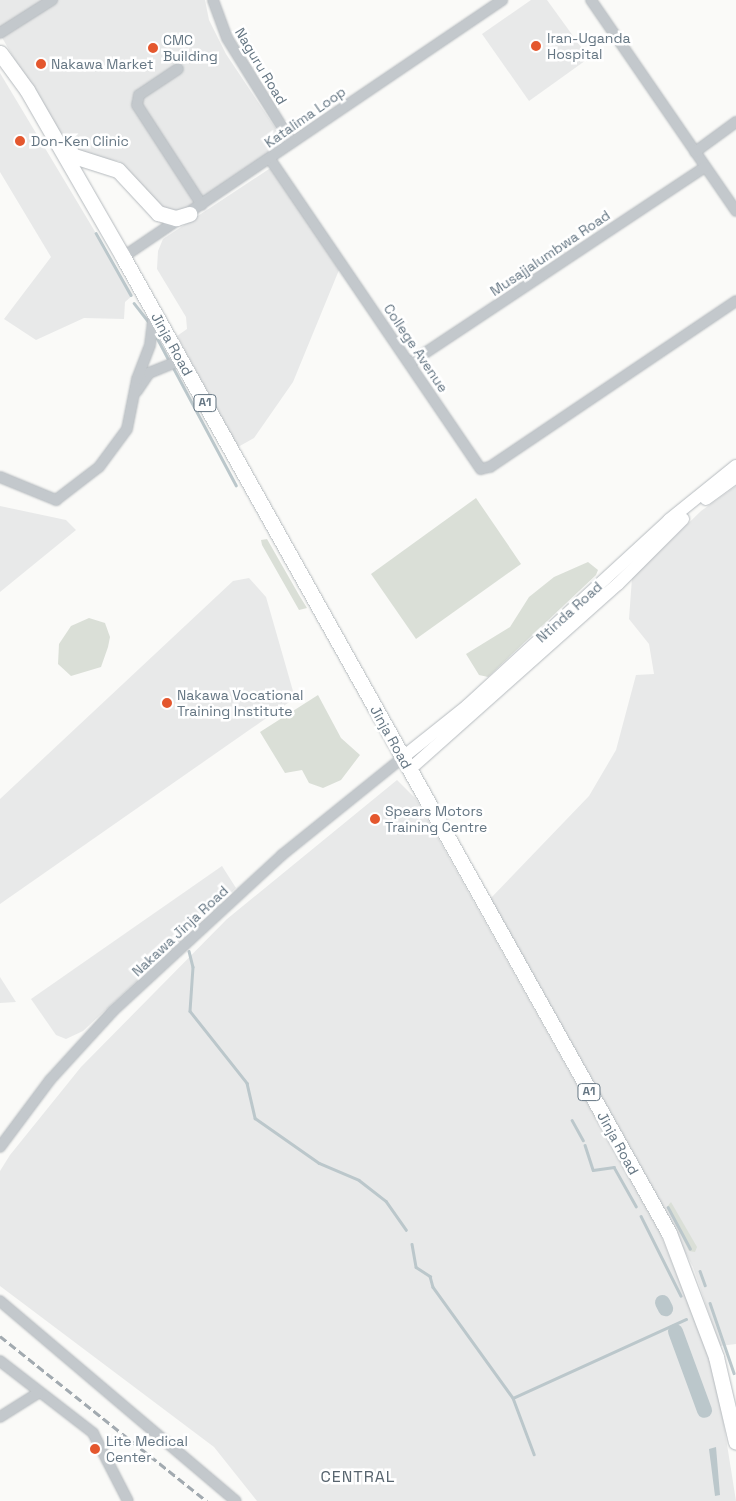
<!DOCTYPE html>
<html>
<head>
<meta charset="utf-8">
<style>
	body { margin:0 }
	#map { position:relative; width:736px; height:1501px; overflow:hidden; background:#fafaf8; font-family:"Space Grotesk",sans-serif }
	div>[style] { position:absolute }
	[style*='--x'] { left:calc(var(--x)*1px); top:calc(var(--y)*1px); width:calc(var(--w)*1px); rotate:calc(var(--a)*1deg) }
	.built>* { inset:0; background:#e8e9e9 }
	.green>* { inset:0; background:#dadfd7 }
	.water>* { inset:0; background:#bbc7cb }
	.stream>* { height:2.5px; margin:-1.25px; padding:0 1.25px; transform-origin:1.25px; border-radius:1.25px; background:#bbc7cb }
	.river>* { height:15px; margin:-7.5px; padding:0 7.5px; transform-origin:7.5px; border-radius:7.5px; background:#bbc7cb }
	.roads { filter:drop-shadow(0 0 1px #b5babe) drop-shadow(0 0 1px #b5babe) }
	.minor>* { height:10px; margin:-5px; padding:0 5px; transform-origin:5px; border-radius:5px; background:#c3c8cc }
	.major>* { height:12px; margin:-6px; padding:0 6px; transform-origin:6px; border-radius:6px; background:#fff }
	.highway>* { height:15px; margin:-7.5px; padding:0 7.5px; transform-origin:7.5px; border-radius:7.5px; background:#fff }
	.rail>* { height:2.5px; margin-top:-1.25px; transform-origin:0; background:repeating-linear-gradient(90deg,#a2aab0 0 8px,transparent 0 12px) }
	.dots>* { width:14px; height:14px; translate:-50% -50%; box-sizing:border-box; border:2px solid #fff; border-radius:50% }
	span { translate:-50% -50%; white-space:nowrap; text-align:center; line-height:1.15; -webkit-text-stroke:5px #fff; paint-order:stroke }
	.shield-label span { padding:1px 4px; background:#fff; border:1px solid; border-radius:4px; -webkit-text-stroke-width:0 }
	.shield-label { font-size:12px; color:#657683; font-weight:700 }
	.poi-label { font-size:14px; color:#657683 }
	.left { translate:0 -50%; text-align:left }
	.street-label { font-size:14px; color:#657683 }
	.quarter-label { font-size:16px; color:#57646e; letter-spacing:1px }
</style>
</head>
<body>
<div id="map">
	<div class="built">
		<div style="clip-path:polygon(0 0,205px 0,209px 20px,226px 54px,282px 138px,280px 145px,184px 213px,167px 214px,119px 161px,87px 159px,63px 144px,0 34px)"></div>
		<div style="clip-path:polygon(531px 0,547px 0,589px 58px,529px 101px,482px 34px)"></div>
		<div style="clip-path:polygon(0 73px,133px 295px,125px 302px,124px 319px,84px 318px,36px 340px,4px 319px,51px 257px,0 172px)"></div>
		<div style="clip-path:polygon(272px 167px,339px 270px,293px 382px,254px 438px,238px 447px,177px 336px,187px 329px,186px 317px,157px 269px,158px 251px,163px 239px)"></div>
		<div style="clip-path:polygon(736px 486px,736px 1344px,720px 1346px,693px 1267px,672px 1227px,488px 901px,589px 796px,616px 750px,636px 675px,654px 674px,649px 644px,629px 619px,632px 578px,701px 511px)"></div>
		<div style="clip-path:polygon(0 506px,66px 520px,76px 530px,0 592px)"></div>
		<div style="clip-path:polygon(249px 578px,266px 597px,295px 698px,0 904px,0 799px,233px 581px)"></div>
		<div style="clip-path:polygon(397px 780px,416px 799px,660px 1233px,704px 1343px,719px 1394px,736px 1501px,257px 1501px,214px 1447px,0 1286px,0 1171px,10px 1155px,81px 1067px,227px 919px)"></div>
		<div style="clip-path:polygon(222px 866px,236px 888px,83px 1031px,66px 1039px,56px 1035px,31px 999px)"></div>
		<div style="clip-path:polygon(0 977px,16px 1002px,0 1003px)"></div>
	</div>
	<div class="green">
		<div style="clip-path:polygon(476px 498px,521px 564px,416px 639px,371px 574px)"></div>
		<div style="clip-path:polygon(267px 539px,299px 595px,307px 608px,299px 610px,262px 545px,261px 540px)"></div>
		<div style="clip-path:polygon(588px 562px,598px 570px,596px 575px,488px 677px,479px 675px,466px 654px,510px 627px,529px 597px,554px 577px)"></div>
		<div style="clip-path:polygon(89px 618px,105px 623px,110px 637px,108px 647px,101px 667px,71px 676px,58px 664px,59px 644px,71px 626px)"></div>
		<div style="clip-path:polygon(318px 695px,341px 738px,360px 755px,341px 780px,323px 788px,309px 783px,302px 770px,285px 773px,260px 732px)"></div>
		<div style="clip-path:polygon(671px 1202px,697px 1247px,695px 1252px,689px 1251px,667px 1207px)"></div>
	</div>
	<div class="water">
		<div style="clip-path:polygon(693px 1370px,706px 1409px,704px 1410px,687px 1372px)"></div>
		<div style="clip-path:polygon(716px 1447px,720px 1495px,715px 1496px,709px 1449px)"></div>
	</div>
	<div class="stream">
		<div style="--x:96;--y:233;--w:71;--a:60.6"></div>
		<div style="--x:134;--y:303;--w:24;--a:52"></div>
		<div style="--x:155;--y:334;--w:32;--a:62"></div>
		<div style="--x:173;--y:367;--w:134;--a:61.9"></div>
		<div style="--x:189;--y:951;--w:16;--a:76"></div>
		<div style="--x:193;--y:967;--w:44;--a:93.9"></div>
		<div style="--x:190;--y:1011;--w:92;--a:51.6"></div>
		<div style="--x:247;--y:1083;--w:36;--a:77"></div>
		<div style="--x:255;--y:1118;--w:78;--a:35.1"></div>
		<div style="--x:319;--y:1163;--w:43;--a:23"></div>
		<div style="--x:359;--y:1180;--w:34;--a:38"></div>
		<div style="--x:386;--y:1201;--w:35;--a:55"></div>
		<div style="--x:572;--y:1120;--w:23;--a:61"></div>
		<div style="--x:585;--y:1145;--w:26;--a:72"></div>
		<div style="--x:593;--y:1170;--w:21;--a:-8"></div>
		<div style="--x:614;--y:1167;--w:45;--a:60.6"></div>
		<div style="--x:668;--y:1207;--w:47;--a:61.8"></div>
		<div style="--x:641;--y:1216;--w:89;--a:63.4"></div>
		<div style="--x:412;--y:1244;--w:23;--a:80"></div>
		<div style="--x:416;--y:1267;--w:17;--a:33"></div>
		<div style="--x:430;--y:1276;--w:11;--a:75"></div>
		<div style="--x:433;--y:1287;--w:137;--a:54.2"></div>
		<div style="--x:513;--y:1398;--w:60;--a:69.4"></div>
		<div style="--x:700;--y:1271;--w:15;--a:70"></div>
		<div style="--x:710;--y:1303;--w:74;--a:71.1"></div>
		<div style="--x:513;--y:1398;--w:190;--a:-24.5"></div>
	</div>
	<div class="river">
		<div style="--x:662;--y:1302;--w:7;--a:63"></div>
		<div style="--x:675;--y:1331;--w:84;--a:69.8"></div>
	</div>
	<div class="roads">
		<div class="minor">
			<div style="--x:213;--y:0;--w:40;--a:69.8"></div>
			<div style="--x:227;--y:38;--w:123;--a:58.2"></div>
			<div style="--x:591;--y:0;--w:256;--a:55.5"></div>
			<div style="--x:0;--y:33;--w:62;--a:-32.4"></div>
			<div style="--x:178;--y:69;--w:47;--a:146.3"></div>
			<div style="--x:139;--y:95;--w:10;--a:101"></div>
			<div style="--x:137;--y:105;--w:119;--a:57"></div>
			<div style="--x:695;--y:152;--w:51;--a:-36.2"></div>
			<div style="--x:270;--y:159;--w:375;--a:55.8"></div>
			<div style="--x:481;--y:469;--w:9;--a:-13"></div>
			<div style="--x:490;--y:467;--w:297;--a:-34"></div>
			<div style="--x:123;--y:257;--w:458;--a:-34.1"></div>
			<div style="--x:410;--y:363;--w:354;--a:-33.6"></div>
			<div style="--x:137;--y:391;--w:22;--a:-56"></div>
			<div style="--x:149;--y:373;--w:35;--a:-22"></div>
			<div style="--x:0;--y:477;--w:61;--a:22.3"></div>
			<div style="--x:56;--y:500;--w:54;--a:-37.5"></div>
			<div style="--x:99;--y:467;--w:47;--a:-53.6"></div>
			<div style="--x:127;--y:429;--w:51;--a:-78.7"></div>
			<div style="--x:137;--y:379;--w:36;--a:-69"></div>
			<div style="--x:150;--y:345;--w:33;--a:-83"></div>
			<div style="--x:0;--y:1147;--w:84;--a:-53.3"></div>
			<div style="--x:50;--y:1080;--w:93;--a:-47.6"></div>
			<div style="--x:113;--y:1011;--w:230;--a:-42.7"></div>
			<div style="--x:282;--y:855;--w:154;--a:-38.9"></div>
			<div style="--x:0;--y:1301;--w:309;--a:40.3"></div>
			<div style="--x:0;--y:1361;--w:118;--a:37.7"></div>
			<div style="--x:93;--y:1433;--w:76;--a:62.8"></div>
			<div style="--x:0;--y:1417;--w:45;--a:-32.3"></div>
		</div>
		<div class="major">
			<div style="--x:706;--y:499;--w:37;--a:-36"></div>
			<div style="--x:402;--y:758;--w:83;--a:-38.7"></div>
			<div style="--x:467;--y:706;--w:275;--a:-42.6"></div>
			<div style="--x:669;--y:520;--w:86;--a:-38.9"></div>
			<div style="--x:409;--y:770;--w:280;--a:-41.7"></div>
			<div style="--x:618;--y:584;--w:92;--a:-45"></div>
		</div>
		<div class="highway">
			<div style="--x:0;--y:53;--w:46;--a:53.9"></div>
			<div style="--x:27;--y:90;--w:193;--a:60.1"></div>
			<div style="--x:123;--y:257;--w:1118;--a:60.78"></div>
			<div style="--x:669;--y:1233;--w:133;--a:69.2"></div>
			<div style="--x:716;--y:1357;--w:87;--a:76.8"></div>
			<div style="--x:62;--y:146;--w:16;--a:40"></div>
			<div style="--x:74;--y:156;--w:46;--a:17.7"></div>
			<div style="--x:118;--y:170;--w:59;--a:47.1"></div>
			<div style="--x:158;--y:213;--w:19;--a:16"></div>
			<div style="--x:176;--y:218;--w:14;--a:-17"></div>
		</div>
	</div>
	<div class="rail">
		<div style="--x:0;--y:1336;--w:265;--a:38.6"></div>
	</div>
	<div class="dots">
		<div style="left:536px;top:46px;background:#e4572e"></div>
		<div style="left:153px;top:48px;background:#e4572e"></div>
		<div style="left:41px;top:64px;background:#e4572e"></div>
		<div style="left:20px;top:141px;background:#e4572e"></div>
		<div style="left:167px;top:703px;background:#e4572e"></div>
		<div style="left:375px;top:819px;background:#e4572e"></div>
		<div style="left:95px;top:1449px;background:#e4572e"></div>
	</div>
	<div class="shield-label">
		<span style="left:205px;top:403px">A1</span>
		<span style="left:589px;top:1092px">A1</span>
	</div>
	<div class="poi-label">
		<span class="left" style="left:547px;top:46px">Iran-Uganda<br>Hospital</span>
		<span class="left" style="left:163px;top:48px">CMC<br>Building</span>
		<span class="left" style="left:51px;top:64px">Nakawa Market</span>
		<span class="left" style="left:31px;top:141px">Don-Ken Clinic</span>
		<span class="left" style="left:177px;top:703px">Nakawa Vocational<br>Training Institute</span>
		<span class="left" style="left:385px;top:819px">Spears Motors<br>Training Centre</span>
		<span class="left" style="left:106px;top:1449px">Lite Medical<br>Center</span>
	</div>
	<div class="street-label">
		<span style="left:261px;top:66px;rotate:59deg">Naguru Road</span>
		<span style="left:305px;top:117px;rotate:-35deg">Katalima Loop</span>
		<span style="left:550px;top:253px;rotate:-34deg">Musajjalumbwa Road</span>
		<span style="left:172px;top:344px;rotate:61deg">Jinja Road</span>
		<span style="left:416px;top:348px;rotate:56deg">College Avenue</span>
		<span style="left:569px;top:612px;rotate:-42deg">Ntinda Road</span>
		<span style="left:391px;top:737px;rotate:61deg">Jinja Road</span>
		<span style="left:180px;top:931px;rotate:-43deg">Nakawa Jinja Road</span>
		<span style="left:618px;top:1143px;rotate:61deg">Jinja Road</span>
	</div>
	<div class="quarter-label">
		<span style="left:358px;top:1477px">CENTRAL</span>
	</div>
</div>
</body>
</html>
